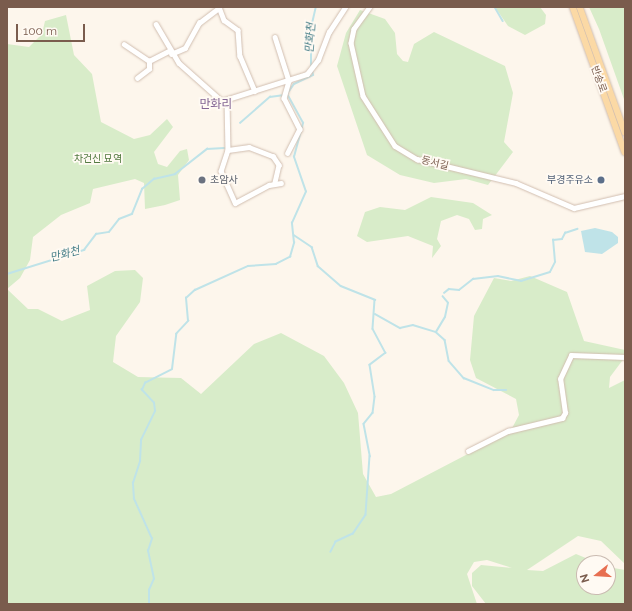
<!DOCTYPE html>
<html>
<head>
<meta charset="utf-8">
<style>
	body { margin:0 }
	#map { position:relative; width:632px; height:611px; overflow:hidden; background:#fdf6ec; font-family:Raleway,"Noto Sans KR",sans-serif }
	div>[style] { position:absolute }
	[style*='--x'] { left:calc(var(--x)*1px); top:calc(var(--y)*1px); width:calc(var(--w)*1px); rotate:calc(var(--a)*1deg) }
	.green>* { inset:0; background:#d8ecc9 }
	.water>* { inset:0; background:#bfe3e8 }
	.stream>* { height:1.5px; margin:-0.75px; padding:0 0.75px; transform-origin:0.75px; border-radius:0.75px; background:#bfe3e8 }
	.roads { filter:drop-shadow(0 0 1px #d1beb0) drop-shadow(0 0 1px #d1beb0) }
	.minor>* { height:4.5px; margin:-2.25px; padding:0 2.25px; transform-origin:2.25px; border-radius:2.25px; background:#fff }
	.major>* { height:5.5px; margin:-2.75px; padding:0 2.75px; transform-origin:2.75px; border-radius:2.75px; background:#fbd9a5 }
	.dots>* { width:11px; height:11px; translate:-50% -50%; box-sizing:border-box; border:2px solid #fffaf3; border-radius:50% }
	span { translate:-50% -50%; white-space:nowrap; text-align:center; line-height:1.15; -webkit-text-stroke:3.5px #fffaf3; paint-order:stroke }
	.street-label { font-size:10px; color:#7a5c4d }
	.park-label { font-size:10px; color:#537a41 }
	.worship-label { font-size:10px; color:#5b616d }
	.left { translate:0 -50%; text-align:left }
	.service-label { font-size:10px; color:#4e5e75 }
	.right { translate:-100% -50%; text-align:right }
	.water-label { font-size:11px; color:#437c86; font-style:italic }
	.quarter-label { font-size:12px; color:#846695 }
	.frame { position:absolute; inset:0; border:8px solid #7a5c4d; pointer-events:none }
	.north { position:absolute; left:576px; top:555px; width:40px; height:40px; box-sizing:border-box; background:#fffaf3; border:1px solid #cabbb1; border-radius:50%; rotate:253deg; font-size:11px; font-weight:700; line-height:16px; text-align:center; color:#7a5c4d }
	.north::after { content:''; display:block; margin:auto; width:14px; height:18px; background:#e76f51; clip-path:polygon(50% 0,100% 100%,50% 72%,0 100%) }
	.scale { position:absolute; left:16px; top:24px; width:69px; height:18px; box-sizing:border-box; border:2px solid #7a5c4d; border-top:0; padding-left:5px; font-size:12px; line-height:14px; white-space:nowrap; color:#7a5c4d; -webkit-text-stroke:3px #fffaf3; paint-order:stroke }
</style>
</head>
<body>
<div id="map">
	<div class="green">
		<div style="clip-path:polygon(495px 7px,540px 7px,546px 15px,545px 24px,525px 35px,508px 26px)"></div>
		<div style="clip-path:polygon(589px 7px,625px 7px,625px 102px,599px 29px)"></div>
		<div style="clip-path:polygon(360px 10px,385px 19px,395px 33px,397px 54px,403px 61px,408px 62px,414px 44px,434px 32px,505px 66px,513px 93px,504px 142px,513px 152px,488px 185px,466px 179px,434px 183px,400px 175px,367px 155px,337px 66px,346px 33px)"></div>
		<div style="clip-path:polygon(66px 15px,74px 55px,92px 74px,101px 122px,134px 139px,150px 135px,167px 119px,173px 127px,154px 152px,158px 164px,167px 167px,180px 151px,187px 149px,189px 160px,178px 175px,180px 200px,165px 205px,145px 209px,144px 183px,135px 179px,93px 189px,90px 203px,61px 215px,33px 237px,30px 260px,20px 278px,7px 289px,28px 309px,38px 309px,62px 321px,90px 310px,87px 286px,115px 271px,135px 270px,143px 278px,140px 302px,116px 336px,113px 362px,138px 377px,181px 378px,201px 394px,254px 344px,281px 333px,324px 356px,344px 383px,358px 413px,363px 474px,376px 497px,391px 494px,510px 432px,519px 415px,516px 399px,476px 378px,470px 360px,474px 316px,494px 278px,511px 281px,530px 276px,567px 292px,584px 341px,625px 350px,625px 357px,610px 377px,609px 388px,625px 380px,625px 564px,601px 541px,578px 536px,527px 570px,543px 571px,576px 554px,598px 563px,584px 563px,584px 587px,608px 587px,608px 567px,625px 570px,625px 604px,486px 604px,472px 586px,472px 573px,481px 565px,512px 568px,487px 560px,474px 562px,467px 574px,477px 604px,7px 604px,7px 44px,29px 47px,42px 34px,45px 21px)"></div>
		<div style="clip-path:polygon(431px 197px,473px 203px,492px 215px,483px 219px,482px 229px,475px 230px,469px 219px,457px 215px,441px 221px,437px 239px,441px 246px,432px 258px,433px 246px,408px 236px,367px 242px,357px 236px,365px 212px,380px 207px,405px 210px)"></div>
	</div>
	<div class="water">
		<div style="clip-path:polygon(595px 228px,612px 232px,618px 237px,618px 243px,602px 254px,585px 252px,581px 231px)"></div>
	</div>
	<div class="stream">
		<div style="--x:495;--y:7;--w:16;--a:60"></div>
		<div style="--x:311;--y:67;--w:39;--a:-90"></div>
		<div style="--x:311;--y:28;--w:22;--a:-77"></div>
		<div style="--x:287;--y:94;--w:12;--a:-55"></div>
		<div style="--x:294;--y:84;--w:21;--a:-25"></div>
		<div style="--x:313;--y:75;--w:5;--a:-101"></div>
		<div style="--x:240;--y:123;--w:40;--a:-41"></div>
		<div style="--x:270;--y:97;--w:14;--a:-8"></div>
		<div style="--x:294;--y:235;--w:22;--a:34"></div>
		<div style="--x:312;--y:247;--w:20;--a:72"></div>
		<div style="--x:318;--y:266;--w:30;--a:41"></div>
		<div style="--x:341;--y:286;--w:37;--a:22"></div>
		<div style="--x:375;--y:300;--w:29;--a:94"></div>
		<div style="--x:373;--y:329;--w:27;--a:62"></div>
		<div style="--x:386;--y:353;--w:20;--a:143"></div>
		<div style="--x:370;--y:365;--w:32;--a:81"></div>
		<div style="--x:375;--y:397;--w:16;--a:97"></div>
		<div style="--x:373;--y:413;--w:14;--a:129"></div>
		<div style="--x:364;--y:424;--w:33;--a:79"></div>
		<div style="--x:370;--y:456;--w:59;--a:93.9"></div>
		<div style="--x:366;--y:515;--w:23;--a:124"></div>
		<div style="--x:353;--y:534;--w:19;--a:155"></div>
		<div style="--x:336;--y:542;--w:11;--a:117"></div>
		<div style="--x:7;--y:274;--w:81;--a:-17.3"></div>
		<div style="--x:84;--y:250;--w:20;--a:-53"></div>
		<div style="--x:96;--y:234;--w:13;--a:-9"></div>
		<div style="--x:109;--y:232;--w:16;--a:-52"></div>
		<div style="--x:119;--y:219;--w:14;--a:-21"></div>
		<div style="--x:132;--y:214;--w:27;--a:-68"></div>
		<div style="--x:142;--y:189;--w:16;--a:-40"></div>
		<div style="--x:154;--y:179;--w:22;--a:-13"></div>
		<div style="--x:175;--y:174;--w:41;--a:-38"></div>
		<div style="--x:207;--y:149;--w:17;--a:-3"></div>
		<div style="--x:444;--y:293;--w:6;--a:-39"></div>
		<div style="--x:449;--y:289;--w:10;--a:6"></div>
		<div style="--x:459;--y:290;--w:18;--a:-38"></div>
		<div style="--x:473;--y:279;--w:25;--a:-7"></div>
		<div style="--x:498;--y:276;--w:24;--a:12"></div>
		<div style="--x:521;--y:281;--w:30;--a:-17"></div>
		<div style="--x:550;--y:272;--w:11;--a:-63"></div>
		<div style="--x:555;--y:262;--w:22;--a:-95"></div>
		<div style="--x:553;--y:240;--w:9;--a:-6"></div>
		<div style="--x:562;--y:239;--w:7;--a:-63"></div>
		<div style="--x:565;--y:233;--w:13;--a:-18"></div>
		<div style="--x:375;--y:314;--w:29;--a:29"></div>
		<div style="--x:400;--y:328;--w:13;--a:-13"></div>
		<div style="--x:413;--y:325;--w:24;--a:17"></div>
		<div style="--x:436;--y:332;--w:17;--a:-59"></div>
		<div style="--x:445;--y:317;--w:14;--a:-78"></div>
		<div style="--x:448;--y:303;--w:8;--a:-130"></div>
		<div style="--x:436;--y:332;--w:12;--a:42"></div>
		<div style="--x:445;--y:340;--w:21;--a:79"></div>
		<div style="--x:449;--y:361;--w:23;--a:49"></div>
		<div style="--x:464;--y:378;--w:32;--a:22"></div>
		<div style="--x:494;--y:390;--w:12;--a:0"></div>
		<div style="--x:149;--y:604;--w:14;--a:-90"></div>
		<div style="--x:149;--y:590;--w:12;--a:-66"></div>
		<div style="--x:154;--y:579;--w:29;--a:-102"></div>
		<div style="--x:148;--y:551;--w:13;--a:-72"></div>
		<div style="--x:152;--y:539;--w:44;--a:-114.2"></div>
		<div style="--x:134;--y:499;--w:16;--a:-94"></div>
		<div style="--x:133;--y:483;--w:23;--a:-72"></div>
		<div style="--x:140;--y:461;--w:21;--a:-87"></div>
		<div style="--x:141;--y:440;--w:32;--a:-64"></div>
		<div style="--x:155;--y:411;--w:8;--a:-97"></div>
		<div style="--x:154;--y:403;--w:18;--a:-133"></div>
		<div style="--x:142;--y:390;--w:8;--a:-67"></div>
		<div style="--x:145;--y:383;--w:30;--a:-27"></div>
		<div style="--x:172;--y:369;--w:35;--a:-83"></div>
		<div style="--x:176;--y:334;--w:18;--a:-47"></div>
		<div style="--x:188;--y:321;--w:23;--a:-95"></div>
		<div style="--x:186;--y:298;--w:12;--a:-42"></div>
		<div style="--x:195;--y:290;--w:58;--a:-24.4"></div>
		<div style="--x:248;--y:266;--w:28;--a:-4"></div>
		<div style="--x:276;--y:264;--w:16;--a:-27"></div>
		<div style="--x:290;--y:257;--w:15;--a:-74"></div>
		<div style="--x:294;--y:243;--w:20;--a:-96"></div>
		<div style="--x:292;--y:223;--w:34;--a:-66"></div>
		<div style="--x:306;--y:192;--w:37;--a:-109"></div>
		<div style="--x:294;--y:157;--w:35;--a:-75"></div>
		<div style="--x:303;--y:123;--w:33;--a:-119"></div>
	</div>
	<div class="roads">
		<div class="minor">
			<div style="--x:219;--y:7;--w:14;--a:69"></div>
			<div style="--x:224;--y:20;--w:17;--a:36"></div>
			<div style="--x:238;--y:30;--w:26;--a:86"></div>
			<div style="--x:240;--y:56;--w:38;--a:67"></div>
			<div style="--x:370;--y:7;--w:27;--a:126"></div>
			<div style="--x:354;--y:29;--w:14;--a:102"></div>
			<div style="--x:351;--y:43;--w:54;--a:77.2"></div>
			<div style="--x:363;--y:96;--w:59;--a:57.4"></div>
			<div style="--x:395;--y:146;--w:26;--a:31"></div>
			<div style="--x:417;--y:159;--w:102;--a:13.6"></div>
			<div style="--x:516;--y:183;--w:63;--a:23.3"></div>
			<div style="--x:574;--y:208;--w:52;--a:-13.2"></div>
			<div style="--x:156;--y:24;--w:45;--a:59.5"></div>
			<div style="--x:179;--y:63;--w:57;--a:41.5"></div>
			<div style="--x:222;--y:101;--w:89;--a:-17.6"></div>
			<div style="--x:307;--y:74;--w:18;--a:-52"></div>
			<div style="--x:318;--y:60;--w:30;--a:-69"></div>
			<div style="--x:329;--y:32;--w:30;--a:-57"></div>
			<div style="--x:275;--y:37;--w:46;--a:72.3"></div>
			<div style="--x:289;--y:81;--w:18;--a:106"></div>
			<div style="--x:284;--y:98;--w:35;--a:63"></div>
			<div style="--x:300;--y:129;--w:27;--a:117"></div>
			<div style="--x:124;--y:44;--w:30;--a:34"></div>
			<div style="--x:149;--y:61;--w:22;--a:-27"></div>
			<div style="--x:171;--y:54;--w:15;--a:-23"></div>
			<div style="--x:185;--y:48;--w:29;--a:-61"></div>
			<div style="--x:199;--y:23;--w:25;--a:-37"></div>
			<div style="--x:137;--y:78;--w:15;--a:-37"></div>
			<div style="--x:149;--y:69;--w:8;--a:-90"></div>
			<div style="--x:227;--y:100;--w:50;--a:88.9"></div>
			<div style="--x:228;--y:150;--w:22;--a:108"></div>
			<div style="--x:221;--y:171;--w:35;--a:66"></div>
			<div style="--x:235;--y:203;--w:38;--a:-28"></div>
			<div style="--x:269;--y:185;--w:12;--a:-9"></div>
			<div style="--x:228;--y:150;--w:21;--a:-8"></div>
			<div style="--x:249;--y:147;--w:26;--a:21"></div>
			<div style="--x:273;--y:156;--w:11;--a:56"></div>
			<div style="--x:279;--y:165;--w:18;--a:103"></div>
			<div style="--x:468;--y:451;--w:45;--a:-26.6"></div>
			<div style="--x:508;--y:431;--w:56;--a:-13.5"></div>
			<div style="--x:562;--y:418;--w:6;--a:-59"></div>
			<div style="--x:565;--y:413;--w:34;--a:-98"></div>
			<div style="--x:560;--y:379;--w:26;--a:-65"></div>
			<div style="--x:571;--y:355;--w:54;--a:2.1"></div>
		</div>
		<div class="major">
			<div style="--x:573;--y:7;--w:154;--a:70.3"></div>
			<div style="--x:580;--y:7;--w:133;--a:70.2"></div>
		</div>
	</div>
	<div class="dots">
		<div style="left:202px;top:180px;background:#6b7280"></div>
		<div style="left:601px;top:180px;background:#5c6f8a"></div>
	</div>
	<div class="street-label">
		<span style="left:599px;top:79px;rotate:70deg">반송로</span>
		<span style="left:435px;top:163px;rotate:14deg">동서길</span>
	</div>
	<div class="park-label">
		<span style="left:98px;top:159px">차건신 묘역</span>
	</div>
	<div class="worship-label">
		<span class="left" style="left:210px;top:180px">초암사</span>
	</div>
	<div class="service-label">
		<span class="right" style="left:593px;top:180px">부경주유소</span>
	</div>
	<div class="water-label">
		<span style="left:311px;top:38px;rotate:-86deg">만화천</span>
		<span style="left:65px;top:255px;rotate:-15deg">만화천</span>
	</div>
	<div class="quarter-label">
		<span style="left:216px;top:105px">만화리</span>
	</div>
	<div class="frame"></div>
	<div class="north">N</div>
	<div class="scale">100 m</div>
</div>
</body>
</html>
